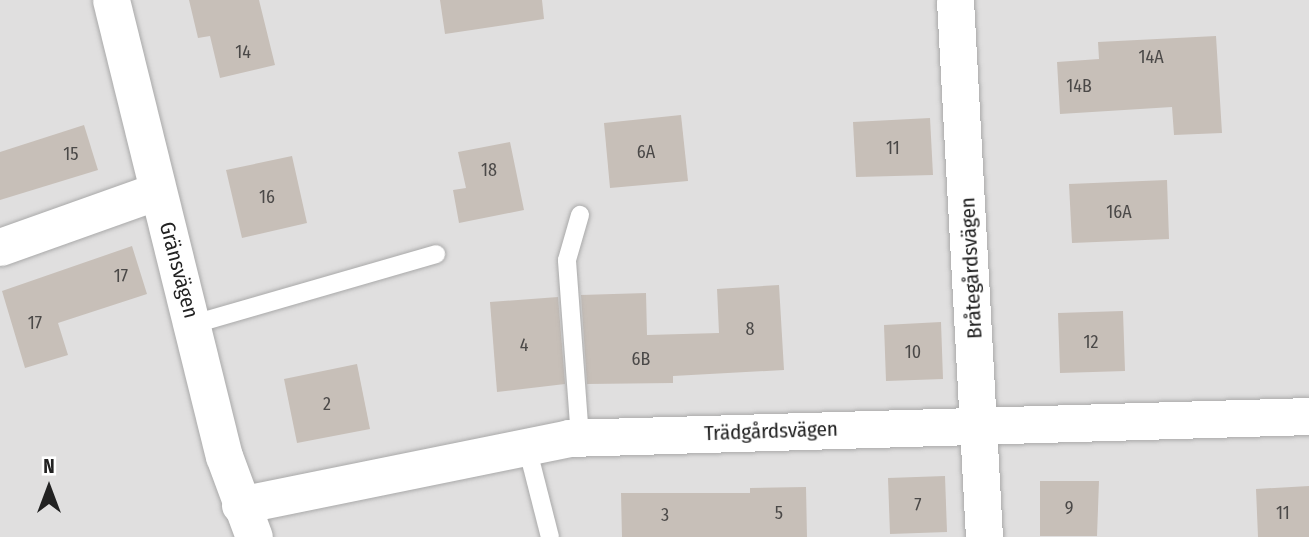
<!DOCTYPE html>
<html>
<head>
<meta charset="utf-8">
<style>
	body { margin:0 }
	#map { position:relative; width:1309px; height:537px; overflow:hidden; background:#f2efe9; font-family:"Fira Sans Condensed",sans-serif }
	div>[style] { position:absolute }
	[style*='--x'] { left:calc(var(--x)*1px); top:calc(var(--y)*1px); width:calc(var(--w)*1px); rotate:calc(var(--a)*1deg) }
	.residential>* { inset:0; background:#e0dfdf }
	.building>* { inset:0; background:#c7bfb8 }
	.roads { filter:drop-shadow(0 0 2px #a9a9a9) drop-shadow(0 0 2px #a9a9a9) }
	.service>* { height:18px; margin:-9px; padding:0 9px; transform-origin:9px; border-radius:9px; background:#fff }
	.minor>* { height:37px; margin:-18.5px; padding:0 18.5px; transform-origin:18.5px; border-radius:18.5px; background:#fff }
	span { translate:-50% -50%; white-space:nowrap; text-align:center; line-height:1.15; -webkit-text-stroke:7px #fff; paint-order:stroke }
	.number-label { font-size:18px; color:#4b4948 }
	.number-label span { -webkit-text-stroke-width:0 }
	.street-label { font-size:21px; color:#222 }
	.north { position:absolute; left:14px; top:453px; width:70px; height:70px; -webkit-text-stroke:5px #fff; paint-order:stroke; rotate:0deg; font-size:19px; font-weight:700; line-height:28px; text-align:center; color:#222 }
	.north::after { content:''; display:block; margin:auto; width:24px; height:32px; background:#222; clip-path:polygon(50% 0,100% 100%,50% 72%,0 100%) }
</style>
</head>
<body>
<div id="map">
	<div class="residential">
		<div style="clip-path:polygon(0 0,1309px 0,1309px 537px,0 537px)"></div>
	</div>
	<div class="building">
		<div style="clip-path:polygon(189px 0,259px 0,275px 65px,220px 78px,210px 36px,198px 38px)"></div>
		<div style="clip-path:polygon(440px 0,542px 0,544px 19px,445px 34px)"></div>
		<div style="clip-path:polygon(1216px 36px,1222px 133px,1174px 135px,1172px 107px,1060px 114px,1057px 62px,1099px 59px,1098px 42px)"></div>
		<div style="clip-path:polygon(681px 115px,688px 181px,610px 188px,604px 123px)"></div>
		<div style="clip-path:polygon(930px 118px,933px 175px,856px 177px,853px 122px)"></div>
		<div style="clip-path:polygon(84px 125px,98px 170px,0 200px,0 152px)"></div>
		<div style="clip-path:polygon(510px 142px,524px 210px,459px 223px,453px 190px,466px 188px,458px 152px)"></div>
		<div style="clip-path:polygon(292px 156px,307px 223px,242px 238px,226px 170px)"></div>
		<div style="clip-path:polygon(1167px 180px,1169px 239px,1072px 243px,1069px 184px)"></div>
		<div style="clip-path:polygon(132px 246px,147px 294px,58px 323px,68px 355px,25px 368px,2px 291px)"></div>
		<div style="clip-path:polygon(779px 285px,784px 370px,673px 376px,673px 383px,587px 384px,581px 295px,646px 293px,647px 335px,719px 333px,717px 289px)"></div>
		<div style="clip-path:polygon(558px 297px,565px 384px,497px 392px,490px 302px)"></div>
		<div style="clip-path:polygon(1123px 311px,1125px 371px,1060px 373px,1058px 313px)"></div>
		<div style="clip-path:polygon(941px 322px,943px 379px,886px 381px,884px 325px)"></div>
		<div style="clip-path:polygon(357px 364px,370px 429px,297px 443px,284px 379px)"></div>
		<div style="clip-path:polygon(945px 476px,947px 532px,890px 534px,888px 478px)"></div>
		<div style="clip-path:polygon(1040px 481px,1099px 481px,1097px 536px,1040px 536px)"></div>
		<div style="clip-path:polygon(1309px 486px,1309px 537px,1258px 537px,1256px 489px)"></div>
		<div style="clip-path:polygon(806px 487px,807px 537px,622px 537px,621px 493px,750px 493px,750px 488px)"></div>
	</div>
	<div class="roads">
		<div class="service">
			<div style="--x:194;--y:324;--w:252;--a:-16.1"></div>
			<div style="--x:580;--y:438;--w:178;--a:-94.2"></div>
			<div style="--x:567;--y:260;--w:47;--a:-73.9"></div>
			<div style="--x:526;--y:443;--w:97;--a:75.7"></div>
		</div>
		<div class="minor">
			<div style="--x:111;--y:0;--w:470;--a:76.1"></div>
			<div style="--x:224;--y:456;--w:86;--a:69.7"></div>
			<div style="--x:955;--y:0;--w:538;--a:86.91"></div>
			<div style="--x:0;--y:247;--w:167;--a:-19.6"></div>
			<div style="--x:240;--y:505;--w:336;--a:-11.5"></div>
			<div style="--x:569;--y:438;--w:740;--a:-1.7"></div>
		</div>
	</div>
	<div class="number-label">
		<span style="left:243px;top:52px">14</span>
		<span style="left:1151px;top:57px">14A</span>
		<span style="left:1079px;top:86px">14B</span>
		<span style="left:893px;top:148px">11</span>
		<span style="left:646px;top:152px">6A</span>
		<span style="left:71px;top:154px">15</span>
		<span style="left:489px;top:170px">18</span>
		<span style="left:267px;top:197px">16</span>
		<span style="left:1119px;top:212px">16A</span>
		<span style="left:121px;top:276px">17</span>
		<span style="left:35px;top:323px">17</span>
		<span style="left:750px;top:329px">8</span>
		<span style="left:1091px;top:342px">12</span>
		<span style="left:524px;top:345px">4</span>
		<span style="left:913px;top:352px">10</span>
		<span style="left:641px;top:359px">6B</span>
		<span style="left:327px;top:404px">2</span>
		<span style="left:918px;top:505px">7</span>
		<span style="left:1069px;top:508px">9</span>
		<span style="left:779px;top:513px">5</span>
		<span style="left:1283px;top:513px">11</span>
		<span style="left:665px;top:515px">3</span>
	</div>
	<div class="street-label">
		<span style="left:971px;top:268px;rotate:-93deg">Bråtegårdsvägen</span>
		<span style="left:179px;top:270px;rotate:75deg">Gränsvägen</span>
		<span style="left:771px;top:431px;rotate:-2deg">Trädgårdsvägen</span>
	</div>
	<div class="north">N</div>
</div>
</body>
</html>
